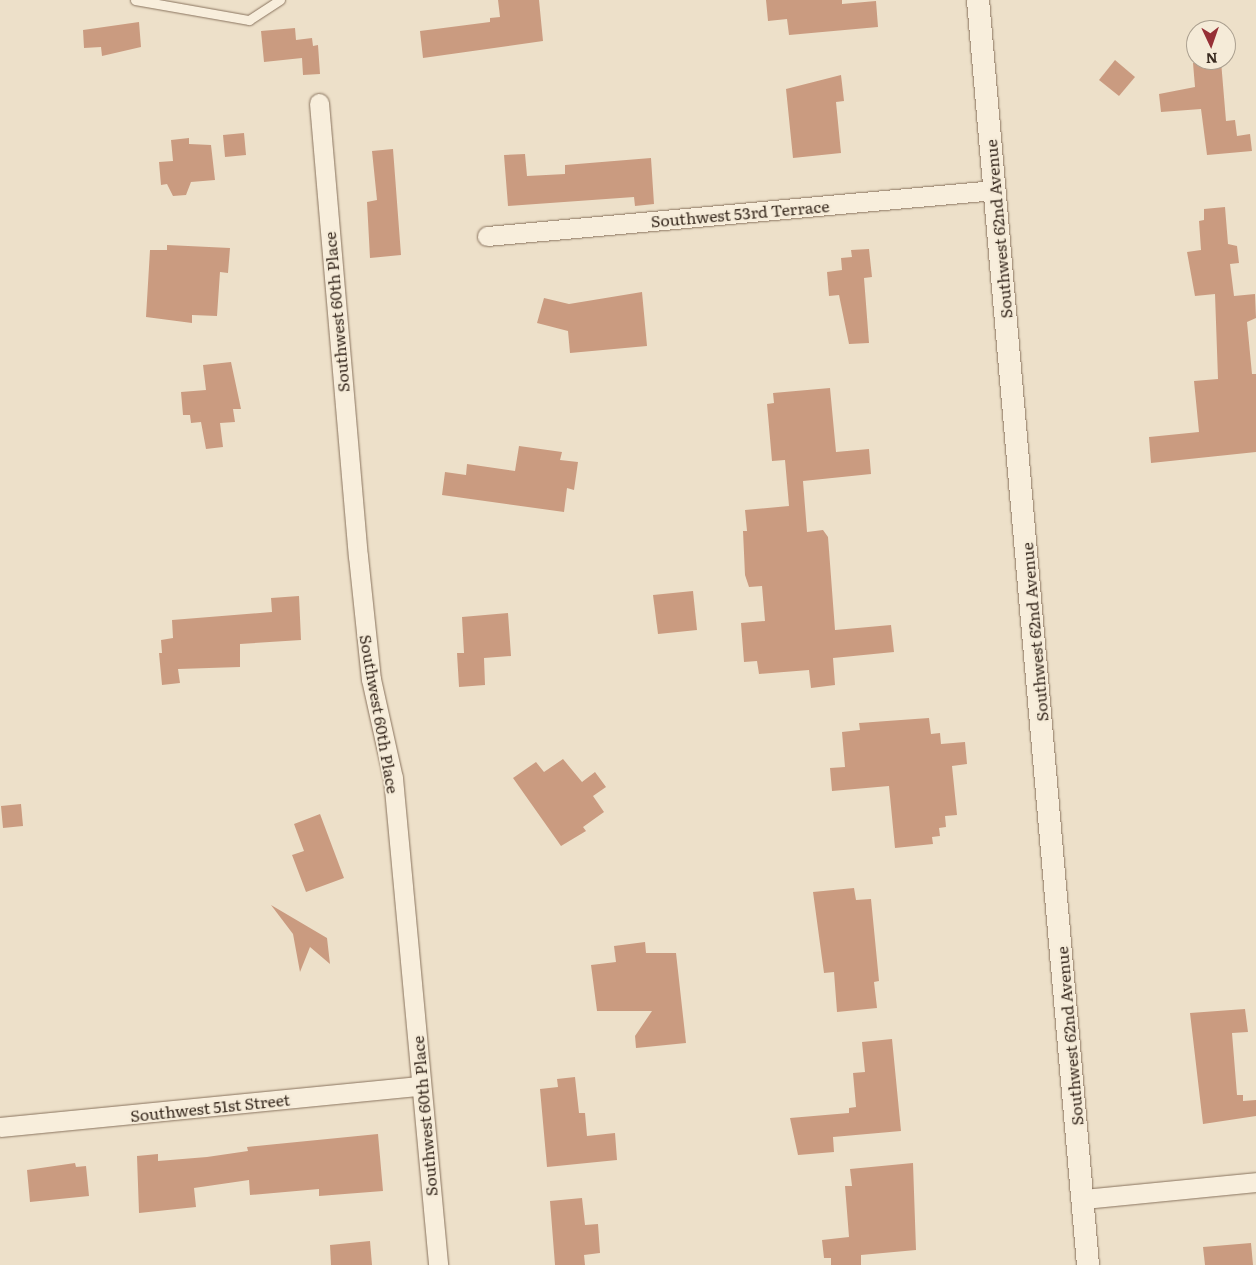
<!DOCTYPE html>
<html>
<head>
<meta charset="utf-8">
<style>
	body { margin:0 }
	#map { position:relative; width:1256px; height:1265px; overflow:hidden; background:#ede0c9; font-family:Literata,serif }
	div>[style] { position:absolute }
	[style*='--x'] { left:calc(var(--x)*1px); top:calc(var(--y)*1px); width:calc(var(--w)*1px); rotate:calc(var(--a)*1deg) }
	.building>* { inset:0; background:#ca9b80 }
	.roads { filter:drop-shadow(0 0 1px #89735e) drop-shadow(0 0 1px #89735e) }
	.service>* { height:9px; margin:-4.5px; padding:0 4.5px; transform-origin:4.5px; border-radius:4.5px; background:#f8eedc }
	.minor>* { height:19px; margin:-9.5px; padding:0 9.5px; transform-origin:9.5px; border-radius:9.5px; background:#f8eedc }
	.tertiary>* { height:22px; margin:-11px; padding:0 11px; transform-origin:11px; border-radius:11px; background:#f8eedc }
	span { translate:-50% -50%; white-space:nowrap; text-align:center; line-height:1.15; -webkit-text-stroke:4px #f5ebd8; paint-order:stroke }
	.street-label { font-size:16px; color:#3a2c21 }
	.north { position:absolute; left:1186px; top:20px; width:50px; height:50px; box-sizing:border-box; background:#f5ebd8; border:1px solid #aa9f8f; border-radius:50%; rotate:177deg; font-size:14px; font-weight:700; line-height:20px; text-align:center; color:#3a2c21 }
	.north::after { content:''; display:block; margin:auto; width:18px; height:22px; background:#963036; clip-path:polygon(50% 0,100% 100%,50% 72%,0 100%) }
</style>
</head>
<body>
<div id="map">
	<div class="building">
		<div style="clip-path:polygon(498px 0,539px 0,543px 41px,423px 58px,420px 31px,490px 22px,490px 18px,500px 17px)"></div>
		<div style="clip-path:polygon(766px 0,842px 0,842px 4px,876px 1px,878px 27px,789px 35px,787px 19px,768px 21px)"></div>
		<div style="clip-path:polygon(139px 22px,141px 47px,102px 56px,101px 47px,84px 48px,83px 30px)"></div>
		<div style="clip-path:polygon(295px 28px,296px 40px,312px 38px,313px 46px,318px 45px,320px 74px,303px 75px,302px 58px,264px 62px,261px 31px)"></div>
		<div style="clip-path:polygon(1115px 60px,1135px 77px,1119px 96px,1099px 80px)"></div>
		<div style="clip-path:polygon(1221px 61px,1226px 121px,1235px 120px,1237px 136px,1250px 134px,1252px 151px,1207px 155px,1201px 109px,1161px 112px,1159px 94px,1195px 87px,1193px 63px)"></div>
		<div style="clip-path:polygon(841px 75px,844px 101px,836px 102px,841px 153px,793px 158px,786px 89px)"></div>
		<div style="clip-path:polygon(244px 133px,246px 155px,225px 157px,223px 135px)"></div>
		<div style="clip-path:polygon(189px 138px,189px 144px,211px 145px,215px 180px,191px 182px,186px 195px,173px 196px,167px 184px,161px 185px,159px 162px,173px 161px,171px 140px)"></div>
		<div style="clip-path:polygon(393px 149px,401px 255px,370px 258px,367px 202px,377px 200px,372px 151px)"></div>
		<div style="clip-path:polygon(525px 154px,527px 176px,565px 174px,565px 165px,651px 158px,654px 204px,635px 206px,634px 197px,508px 206px,504px 155px)"></div>
		<div style="clip-path:polygon(1225px 207px,1228px 244px,1237px 246px,1239px 263px,1230px 264px,1234px 296px,1255px 294px,1256px 318px,1247px 322px,1252px 374px,1256px 374px,1256px 452px,1151px 463px,1149px 437px,1199px 432px,1194px 381px,1218px 379px,1215px 294px,1195px 296px,1187px 252px,1201px 250px,1199px 221px,1204px 220px,1204px 209px)"></div>
		<div style="clip-path:polygon(167px 245px,230px 248px,228px 273px,220px 272px,217px 316px,192px 315px,192px 323px,146px 317px,150px 250px,167px 250px)"></div>
		<div style="clip-path:polygon(869px 249px,872px 277px,864px 278px,869px 343px,849px 344px,839px 295px,829px 296px,827px 272px,842px 270px,841px 258px,852px 257px,851px 250px)"></div>
		<div style="clip-path:polygon(642px 292px,647px 346px,570px 353px,568px 331px,537px 323px,544px 298px,569px 304px)"></div>
		<div style="clip-path:polygon(231px 362px,241px 409px,233px 409px,235px 422px,220px 423px,223px 447px,206px 449px,201px 422px,191px 423px,190px 415px,183px 415px,181px 392px,206px 390px,203px 365px)"></div>
		<div style="clip-path:polygon(830px 388px,836px 452px,869px 449px,871px 474px,803px 481px,807px 532px,823px 530px,828px 537px,835px 630px,891px 625px,894px 652px,833px 658px,835px 685px,811px 688px,809px 670px,759px 674px,757px 661px,744px 662px,741px 623px,765px 621px,762px 586px,749px 587px,745px 575px,743px 531px,747px 531px,745px 510px,789px 506px,785px 460px,772px 461px,767px 404px,774px 403px,773px 393px)"></div>
		<div style="clip-path:polygon(519px 446px,562px 452px,560px 460px,578px 462px,574px 490px,567px 488px,564px 512px,442px 495px,445px 472px,466px 475px,467px 464px,515px 471px)"></div>
		<div style="clip-path:polygon(693px 591px,697px 630px,658px 634px,653px 595px)"></div>
		<div style="clip-path:polygon(299px 596px,301px 640px,240px 644px,240px 667px,178px 669px,180px 683px,162px 685px,159px 653px,162px 653px,161px 640px,173px 638px,172px 620px,272px 612px,271px 598px)"></div>
		<div style="clip-path:polygon(508px 613px,511px 656px,484px 658px,485px 685px,459px 687px,457px 653px,464px 653px,462px 617px)"></div>
		<div style="clip-path:polygon(929px 718px,931px 734px,940px 733px,941px 744px,965px 742px,967px 764px,952px 766px,957px 815px,945px 816px,946px 827px,939px 828px,940px 836px,932px 837px,933px 844px,895px 848px,889px 786px,832px 791px,830px 768px,845px 767px,842px 732px,860px 730px,859px 723px)"></div>
		<div style="clip-path:polygon(563px 759px,582px 782px,595px 772px,606px 787px,593px 796px,604px 812px,583px 827px,586px 831px,561px 846px,513px 778px,536px 762px,544px 772px)"></div>
		<div style="clip-path:polygon(21px 804px,23px 826px,3px 828px,1px 806px)"></div>
		<div style="clip-path:polygon(320px 814px,344px 878px,306px 892px,292px 855px,304px 851px,294px 824px)"></div>
		<div style="clip-path:polygon(854px 888px,856px 900px,871px 899px,879px 981px,874px 982px,877px 1008px,837px 1012px,834px 972px,824px 973px,813px 892px)"></div>
		<div style="clip-path:polygon(271px 905px,327px 938px,330px 964px,310px 947px,300px 972px,293px 934px)"></div>
		<div style="clip-path:polygon(645px 942px,646px 953px,676px 953px,686px 1043px,636px 1048px,635px 1036px,652px 1011px,597px 1011px,591px 965px,616px 962px,614px 946px)"></div>
		<div style="clip-path:polygon(1245px 1009px,1248px 1032px,1232px 1033px,1237px 1095px,1243px 1095px,1243px 1101px,1256px 1100px,1256px 1116px,1203px 1124px,1190px 1013px)"></div>
		<div style="clip-path:polygon(892px 1039px,901px 1131px,833px 1137px,834px 1152px,798px 1155px,790px 1118px,849px 1113px,849px 1108px,856px 1107px,853px 1073px,865px 1072px,862px 1042px)"></div>
		<div style="clip-path:polygon(575px 1077px,579px 1113px,585px 1113px,587px 1136px,615px 1133px,617px 1160px,547px 1167px,540px 1089px,558px 1087px,557px 1079px)"></div>
		<div style="clip-path:polygon(378px 1134px,383px 1191px,319px 1196px,319px 1189px,250px 1195px,249px 1180px,194px 1188px,196px 1207px,139px 1213px,137px 1156px,158px 1154px,158px 1161px,207px 1157px,248px 1151px,247px 1147px)"></div>
		<div style="clip-path:polygon(75px 1163px,76px 1167px,86px 1166px,89px 1196px,30px 1202px,27px 1170px)"></div>
		<div style="clip-path:polygon(913px 1163px,916px 1250px,861px 1255px,861px 1265px,831px 1265px,831px 1258px,824px 1258px,822px 1240px,849px 1237px,845px 1186px,852px 1186px,850px 1169px)"></div>
		<div style="clip-path:polygon(582px 1198px,585px 1225px,598px 1224px,600px 1253px,584px 1255px,585px 1265px,555px 1265px,550px 1201px)"></div>
		<div style="clip-path:polygon(370px 1241px,372px 1265px,331px 1265px,330px 1245px)"></div>
		<div style="clip-path:polygon(1251px 1243px,1253px 1265px,1205px 1265px,1203px 1247px)"></div>
	</div>
	<div class="roads">
		<div class="service">
			<div style="--x:135;--y:0;--w:116;--a:10"></div>
			<div style="--x:249;--y:20;--w:37;--a:-33"></div>
		</div>
		<div class="minor">
			<div style="--x:319;--y:103;--w:455;--a:85.1"></div>
			<div style="--x:358;--y:556;--w:124;--a:84"></div>
			<div style="--x:371;--y:679;--w:101;--a:77.5"></div>
			<div style="--x:393;--y:778;--w:489;--a:84.7"></div>
			<div style="--x:487;--y:236;--w:509;--a:-5.18"></div>
			<div style="--x:0;--y:1127;--w:422;--a:-5.6"></div>
			<div style="--x:1083;--y:1199;--w:174;--a:-5.6"></div>
		</div>
		<div class="tertiary">
			<div style="--x:978;--y:0;--w:1270;--a:85.03"></div>
		</div>
	</div>
	<div class="street-label">
		<span style="left:740px;top:213px;rotate:-5deg">Southwest 53rd Terrace</span>
		<span style="left:998px;top:229px;rotate:-95deg">Southwest 62nd Avenue</span>
		<span style="left:336px;top:312px;rotate:-95deg">Southwest 60th Place</span>
		<span style="left:1034px;top:632px;rotate:-95deg">Southwest 62nd Avenue</span>
		<span style="left:380px;top:714px;rotate:80deg">Southwest 60th Place</span>
		<span style="left:1069px;top:1036px;rotate:-95deg">Southwest 62nd Avenue</span>
		<span style="left:210px;top:1107px;rotate:-6deg">Southwest 51st Street</span>
		<span style="left:424px;top:1116px;rotate:-95deg">Southwest 60th Place</span>
	</div>
	<div class="north">N</div>
</div>
</body>
</html>
